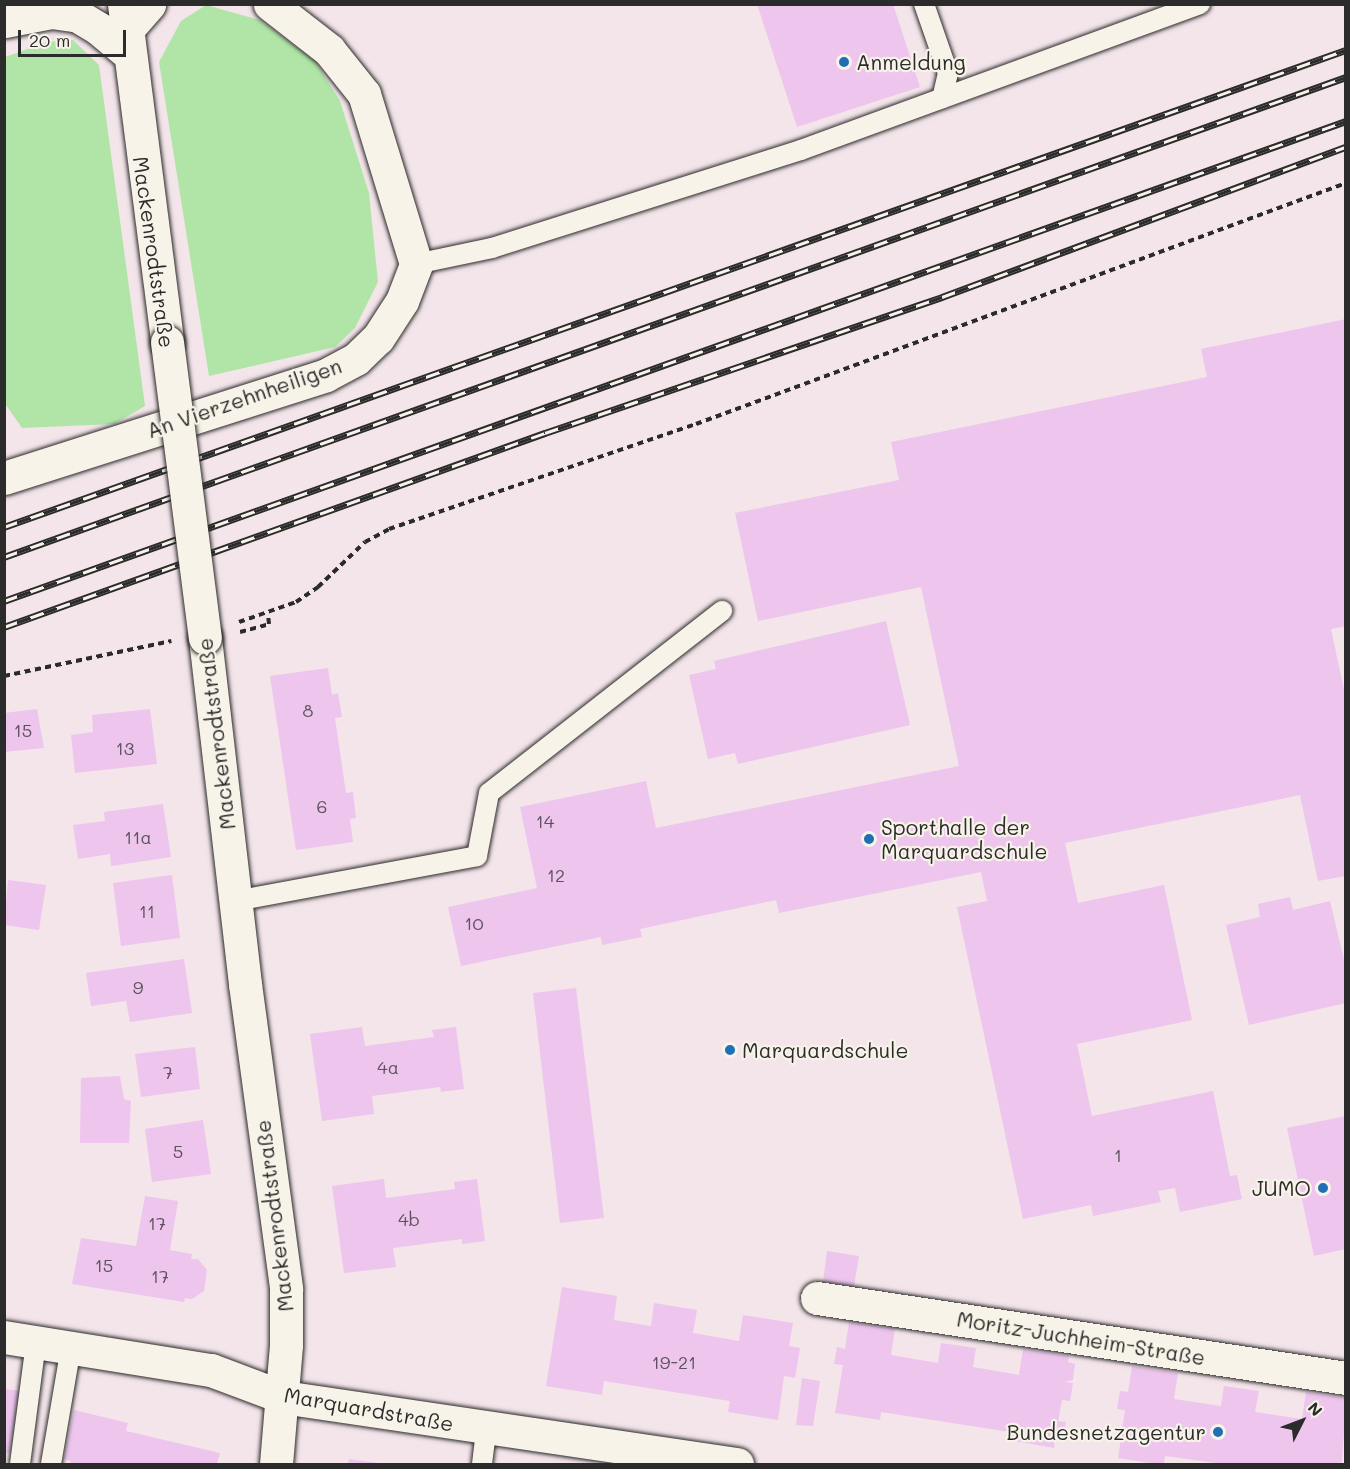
<!DOCTYPE html>
<html>
<head>
<meta charset="utf-8">
<style>
	body { margin:0 }
	#map { position:relative; width:1350px; height:1469px; overflow:hidden; background:#f4e5ea; font-family:Mali,sans-serif }
	div>[style] { position:absolute }
	[style*='--x'] { left:calc(var(--x)*1px); top:calc(var(--y)*1px); width:calc(var(--w)*1px); rotate:calc(var(--a)*1deg) }
	.green>* { inset:0; background:#b0e5a7 }
	.building>* { inset:0; background:#edc5ed }
	.path>* { height:4px; margin-top:-2px; transform-origin:0; background:repeating-linear-gradient(90deg,#2b2b2b 0 6px,transparent 0 10.5px) }
	.roads { filter:drop-shadow(0 0 2px #2b2b2b) drop-shadow(0 0 2px #2b2b2b) }
	.lane>* { height:20px; margin:-10px; padding:0 10px; transform-origin:10px; border-radius:10px; background:#f7f3e8 }
	.street>* { height:33px; margin:-16.5px; padding:0 16.5px; transform-origin:16.5px; border-radius:16.5px; background:#f7f3e8 }
	.secondary>* { height:33px; margin:-16.5px; padding:0 16.5px; transform-origin:16.5px; border-radius:16.5px; background:#f7f3e8 }
	.rail>* { height:7px; margin-top:-3.5px; transform-origin:0; background:repeating-linear-gradient(90deg,#f7f3e8 0 14px,#2b2b2b 0 28px); box-sizing:border-box; border-block:2px solid #2b2b2b }
	.bridges { filter:drop-shadow(0 0 2px #2b2b2b) drop-shadow(0 0 2px #2b2b2b) }
	.secondary-bridge>* { height:33px; margin:-16.5px; padding:0 16.5px; transform-origin:16.5px; border-radius:16.5px; background:#f7f3e8 }
	.dots>* { width:16px; height:16px; translate:-50% -50%; box-sizing:border-box; border:3px solid #f7f3e8; border-radius:50% }
	span { translate:-50% -50%; white-space:nowrap; text-align:center; line-height:1.15; -webkit-text-stroke:4.5px #f7f3e8; paint-order:stroke }
	.number-label { font-size:18px; color:#5c525c }
	.number-label span { -webkit-text-stroke-width:0 }
	.poi-label { font-size:21px; color:#2b2b2b }
	.left { translate:0 -50%; text-align:left }
	.right { translate:-100% -50%; text-align:right }
	.street-label { font-size:21px; color:#2b2b2b }
	.frame { position:absolute; inset:0; border:6px solid #2b2b2b; pointer-events:none }
	.north { position:absolute; left:1272px; top:1391px; width:60px; height:60px; -webkit-text-stroke:4px #f7f3e8; paint-order:stroke; rotate:48deg; font-size:16px; font-weight:700; line-height:24px; text-align:center; color:#2b2b2b }
	.north::after { content:''; display:block; margin:auto; width:21px; height:27px; background:#2b2b2b; clip-path:polygon(50% 0,100% 100%,50% 72%,0 100%) }
	.scale { position:absolute; left:18px; top:30px; width:108px; height:27px; box-sizing:border-box; border:3px solid #2b2b2b; border-top:0; padding-left:8px; font-size:18px; line-height:21px; white-space:nowrap; color:#2b2b2b; -webkit-text-stroke:4px #f7f3e8; paint-order:stroke }
</style>
</head>
<body>
<div id="map">
	<div class="green">
		<div style="clip-path:polygon(206px 5px,260px 20px,315px 61px,340px 101px,369px 193px,378px 282px,355px 328px,335px 347px,209px 376px,159px 62px,181px 21px)"></div>
		<div style="clip-path:polygon(73px 40px,99px 65px,145px 406px,114px 424px,22px 428px,4px 402px,5px 57px,47px 42px)"></div>
	</div>
	<div class="building">
		<div style="clip-path:polygon(757px 4px,893px 4px,920px 87px,797px 127px)"></div>
		<div style="clip-path:polygon(1346px 319px,1346px 626px,1331px 629px,1346px 699px,1346px 876px,1318px 881px,1300px 795px,1065px 843px,1078px 903px,1164px 885px,1192px 1020px,1077px 1044px,1092px 1116px,1213px 1091px,1230px 1176px,1237px 1175px,1242px 1199px,1180px 1212px,1175px 1188px,1158px 1191px,1161px 1202px,1093px 1216px,1091px 1205px,1023px 1219px,957px 907px,987px 901px,981px 872px,779px 913px,776px 900px,640px 929px,642px 937px,602px 945px,601px 937px,461px 966px,448px 907px,537px 888px,520px 807px,646px 781px,656px 828px,959px 766px,921px 587px,758px 621px,735px 513px,899px 480px,891px 442px,1207px 377px,1201px 349px)"></div>
		<div style="clip-path:polygon(886px 621px,910px 725px,738px 764px,735px 753px,708px 759px,689px 675px,716px 669px,714px 661px)"></div>
		<div style="clip-path:polygon(328px 668px,332px 695px,338px 693px,342px 717px,335px 718px,346px 793px,353px 792px,356px 818px,350px 819px,353px 842px,296px 850px,270px 676px)"></div>
		<div style="clip-path:polygon(37px 709px,44px 748px,4px 752px,4px 713px)"></div>
		<div style="clip-path:polygon(150px 709px,157px 764px,75px 773px,71px 735px,93px 732px,92px 715px)"></div>
		<div style="clip-path:polygon(163px 804px,171px 857px,111px 866px,110px 854px,78px 859px,73px 825px,105px 821px,104px 812px)"></div>
		<div style="clip-path:polygon(172px 875px,180px 938px,121px 946px,113px 883px)"></div>
		<div style="clip-path:polygon(8px 880px,46px 885px,39px 930px,4px 925px)"></div>
		<div style="clip-path:polygon(1290px 897px,1293px 910px,1330px 901px,1346px 968px,1346px 1003px,1249px 1025px,1226px 925px,1260px 917px,1258px 904px)"></div>
		<div style="clip-path:polygon(184px 959px,192px 1013px,130px 1022px,126px 1001px,91px 1006px,86px 973px)"></div>
		<div style="clip-path:polygon(576px 988px,604px 1218px,560px 1223px,533px 993px)"></div>
		<div style="clip-path:polygon(362px 1027px,365px 1046px,434px 1037px,432px 1030px,456px 1027px,464px 1089px,441px 1092px,440px 1087px,372px 1096px,374px 1114px,322px 1121px,310px 1034px)"></div>
		<div style="clip-path:polygon(195px 1047px,200px 1089px,141px 1097px,135px 1054px)"></div>
		<div style="clip-path:polygon(120px 1076px,124px 1099px,131px 1101px,129px 1143px,80px 1143px,81px 1078px)"></div>
		<div style="clip-path:polygon(1346px 1116px,1346px 1249px,1314px 1256px,1287px 1128px)"></div>
		<div style="clip-path:polygon(203px 1120px,211px 1174px,152px 1182px,145px 1129px)"></div>
		<div style="clip-path:polygon(384px 1179px,386px 1198px,455px 1189px,454px 1182px,477px 1179px,485px 1241px,462px 1244px,462px 1239px,393px 1248px,396px 1267px,344px 1273px,332px 1186px)"></div>
		<div style="clip-path:polygon(145px 1196px,178px 1201px,170px 1250px,192px 1254px,191px 1259px,198px 1259px,207px 1270px,204px 1291px,192px 1299px,185px 1298px,184px 1302px,72px 1284px,81px 1238px,136px 1246px)"></div>
		<div style="clip-path:polygon(827px 1251px,859px 1256px,854px 1286px,823px 1282px)"></div>
		<div style="clip-path:polygon(562px 1287px,617px 1296px,614px 1320px,651px 1326px,654px 1303px,697px 1310px,693px 1333px,739px 1341px,743px 1315px,793px 1323px,789px 1346px,800px 1348px,795px 1378px,784px 1376px,778px 1420px,728px 1412px,730px 1401px,604px 1381px,602px 1395px,546px 1386px)"></div>
		<div style="clip-path:polygon(849px 1322px,895px 1329px,891px 1355px,938px 1363px,941px 1343px,976px 1348px,973px 1367px,1019px 1375px,1023px 1349px,1069px 1356px,1068px 1362px,1075px 1364px,1073px 1380px,1064px 1382px,1073px 1383px,1070px 1401px,1062px 1400px,1058px 1421px,1066px 1422px,1063px 1439px,1055px 1438px,1054px 1448px,1009px 1440px,1010px 1432px,881px 1412px,880px 1420px,835px 1413px,843px 1365px,834px 1364px,837px 1347px,845px 1349px)"></div>
		<div style="clip-path:polygon(1132px 1366px,1178px 1373px,1174px 1399px,1221px 1406px,1224px 1386px,1259px 1391px,1255px 1412px,1302px 1419px,1306px 1392px,1346px 1398px,1342px 1464px,1223px 1464px,1165px 1456px,1164px 1464px,1156px 1464px,1118px 1458px,1125px 1410px,1117px 1409px,1120px 1391px,1128px 1392px)"></div>
		<div style="clip-path:polygon(802px 1378px,820px 1381px,813px 1426px,796px 1425px)"></div>
		<div style="clip-path:polygon(4px 1389px,20px 1391px,10px 1453px,4px 1453px)"></div>
		<div style="clip-path:polygon(74px 1410px,128px 1423px,126px 1431px,220px 1453px,217px 1464px,69px 1464px,71px 1461px,64px 1459px)"></div>
		<div style="clip-path:polygon(349px 1459px,378px 1463px,378px 1464px,348px 1464px)"></div>
	</div>
	<div class="path">
		<div style="--x:239;--y:622;--w:60;--a:-19.3"></div>
		<div style="--x:296;--y:602;--w:27;--a:-34"></div>
		<div style="--x:318;--y:587;--w:65;--a:-43.8"></div>
		<div style="--x:365;--y:542;--w:27;--a:-28"></div>
		<div style="--x:389;--y:529;--w:324;--a:-18.9"></div>
		<div style="--x:696;--y:424;--w:693;--a:-20.34"></div>
		<div style="--x:240;--y:632;--w:30;--a:-15"></div>
		<div style="--x:269;--y:624;--w:10;--a:-96"></div>
		<div style="--x:4;--y:676;--w:171;--a:-11.8"></div>
	</div>
	<div class="roads">
		<div class="lane">
			<div style="--x:924;--y:4;--w:73;--a:70.8"></div>
			<div style="--x:948;--y:73;--w:26;--a:103"></div>
			<div style="--x:416;--y:264;--w:78;--a:-11.9"></div>
			<div style="--x:492;--y:248;--w:324;--a:-17.6"></div>
			<div style="--x:801;--y:150;--w:425;--a:-20.1"></div>
			<div style="--x:235;--y:901;--w:246;--a:-10.5"></div>
			<div style="--x:477;--y:856;--w:64;--a:-79.2"></div>
			<div style="--x:489;--y:793;--w:296;--a:-38"></div>
			<div style="--x:20;--y:1464;--w:123;--a:-82.5"></div>
			<div style="--x:51;--y:1464;--w:119;--a:-80.3"></div>
			<div style="--x:482;--y:1464;--w:35;--a:-83"></div>
		</div>
		<div class="street">
			<div style="--x:5;--y:21;--w:47;--a:-11.1"></div>
			<div style="--x:51;--y:12;--w:27;--a:8"></div>
			<div style="--x:78;--y:16;--w:23;--a:31"></div>
			<div style="--x:98;--y:28;--w:38;--a:40"></div>
			<div style="--x:125;--y:32;--w:37;--a:-49"></div>
			<div style="--x:4;--y:478;--w:338;--a:-17.7"></div>
			<div style="--x:326;--y:375;--w:34;--a:-28"></div>
			<div style="--x:356;--y:359;--w:30;--a:-44"></div>
			<div style="--x:378;--y:338;--w:44;--a:-57"></div>
			<div style="--x:402;--y:301;--w:40;--a:-69"></div>
			<div style="--x:416;--y:264;--w:178;--a:-107"></div>
			<div style="--x:364;--y:94;--w:56;--a:-128.5"></div>
			<div style="--x:329;--y:50;--w:75;--a:-142.1"></div>
			<div style="--x:817;--y:1298;--w:535;--a:8.6"></div>
			<div style="--x:4;--y:1337;--w:210;--a:9.1"></div>
			<div style="--x:211;--y:1370;--w:77;--a:20.6"></div>
			<div style="--x:283;--y:1397;--w:459;--a:8.4"></div>
		</div>
		<div class="secondary">
			<div style="--x:124;--y:4;--w:341;--a:82.7"></div>
			<div style="--x:205;--y:638;--w:348;--a:83.4"></div>
			<div style="--x:245;--y:984;--w:308;--a:82.3"></div>
			<div style="--x:286;--y:1289;--w:56;--a:90"></div>
			<div style="--x:286;--y:1345;--w:119;--a:94.8"></div>
		</div>
	</div>
	<div class="rail">
		<div style="--x:4;--y:527;--w:1424;--a:-19.57"></div>
		<div style="--x:4;--y:557;--w:1425;--a:-19.68"></div>
		<div style="--x:4;--y:601;--w:1425;--a:-19.68"></div>
		<div style="--x:4;--y:627;--w:575;--a:-19.73"></div>
		<div style="--x:545;--y:433;--w:420;--a:-18.9"></div>
		<div style="--x:942;--y:297;--w:431;--a:-20.4"></div>
	</div>
	<div class="bridges">
		<div class="secondary-bridge">
			<div style="--x:167;--y:342;--w:298;--a:82.7"></div>
		</div>
	</div>
	<div class="dots">
		<div style="left:844px;top:62px;background:#1f6fb2"></div>
		<div style="left:869px;top:839px;background:#1f6fb2"></div>
		<div style="left:730px;top:1050px;background:#1f6fb2"></div>
		<div style="left:1323px;top:1188px;background:#1f6fb2"></div>
		<div style="left:1218px;top:1432px;background:#1f6fb2"></div>
	</div>
	<div class="number-label">
		<span style="left:308px;top:710px">8</span>
		<span style="left:23px;top:730px">15</span>
		<span style="left:125px;top:748px">13</span>
		<span style="left:322px;top:806px">6</span>
		<span style="left:545px;top:821px">14</span>
		<span style="left:138px;top:837px">11a</span>
		<span style="left:556px;top:875px">12</span>
		<span style="left:147px;top:911px">11</span>
		<span style="left:474px;top:923px">10</span>
		<span style="left:138px;top:987px">9</span>
		<span style="left:388px;top:1067px">4a</span>
		<span style="left:168px;top:1072px">7</span>
		<span style="left:178px;top:1151px">5</span>
		<span style="left:1118px;top:1155px">1</span>
		<span style="left:409px;top:1219px">4b</span>
		<span style="left:157px;top:1223px">17</span>
		<span style="left:104px;top:1265px">15</span>
		<span style="left:160px;top:1276px">17</span>
		<span style="left:674px;top:1362px">19-21</span>
	</div>
	<div class="poi-label">
		<span class="left" style="left:856px;top:62px">Anmeldung</span>
		<span class="left" style="left:881px;top:839px">Sporthalle der<br>Marquardschule</span>
		<span class="left" style="left:742px;top:1050px">Marquardschule</span>
		<span class="right" style="left:1311px;top:1188px">JUMO</span>
		<span class="right" style="left:1206px;top:1432px">Bundesnetzagentur</span>
	</div>
	<div class="street-label">
		<span style="left:154px;top:252px;rotate:82deg">Mackenrodtstraße</span>
		<span style="left:244px;top:398px;rotate:-19deg">An Vierzehnheiligen</span>
		<span style="left:216px;top:734px;rotate:-97deg">Mackenrodtstraße</span>
		<span style="left:274px;top:1216px;rotate:-97deg">Mackenrodtstraße</span>
		<span style="left:1081px;top:1338px;rotate:9deg">Moritz-Juchheim-Straße</span>
		<span style="left:369px;top:1409px;rotate:10deg">Marquardstraße</span>
	</div>
	<div class="frame"></div>
	<div class="north">N</div>
	<div class="scale">20 m</div>
</div>
</body>
</html>
